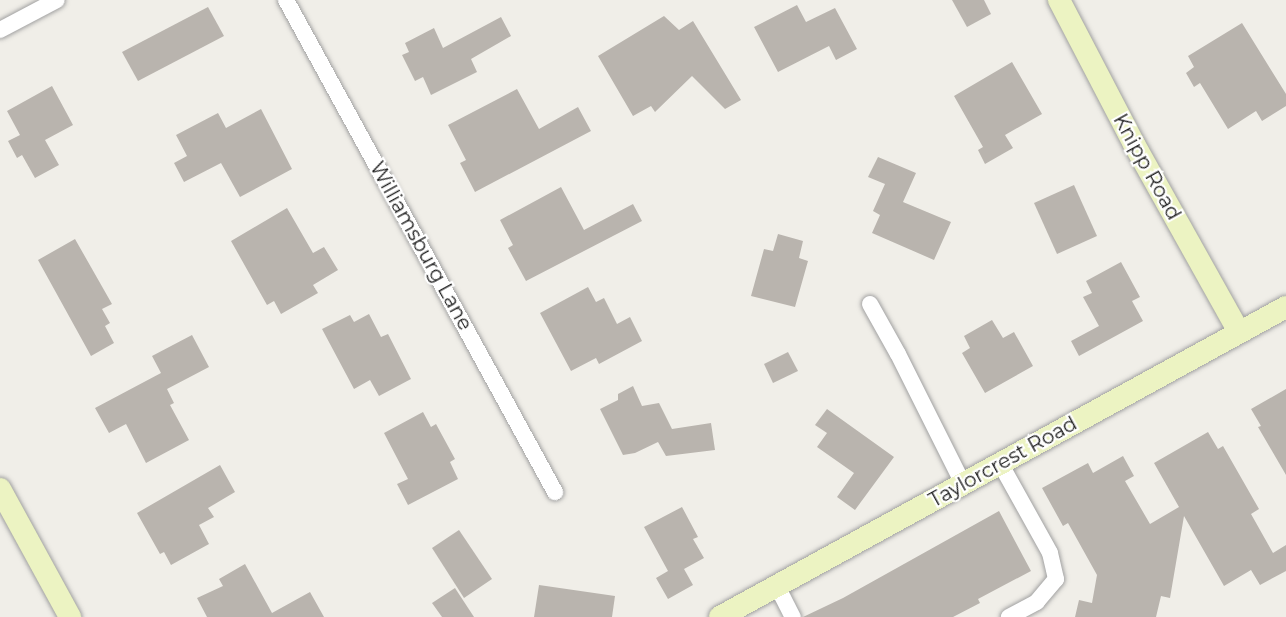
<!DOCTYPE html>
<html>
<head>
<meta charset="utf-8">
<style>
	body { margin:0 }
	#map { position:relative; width:1286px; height:617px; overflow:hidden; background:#f0eee8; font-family:Montserrat,sans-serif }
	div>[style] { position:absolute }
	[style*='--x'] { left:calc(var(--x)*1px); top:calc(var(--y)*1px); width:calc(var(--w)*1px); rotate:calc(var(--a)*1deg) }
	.building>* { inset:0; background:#b9b4ae }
	.roads { filter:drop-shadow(0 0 2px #a1a1a1) drop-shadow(0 0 2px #a1a1a1) }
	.street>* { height:16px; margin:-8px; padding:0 8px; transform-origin:8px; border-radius:8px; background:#fff }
	.secondary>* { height:22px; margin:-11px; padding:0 11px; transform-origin:11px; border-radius:11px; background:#ecf3c2 }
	span { translate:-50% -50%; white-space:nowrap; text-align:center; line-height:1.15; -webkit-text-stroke:4.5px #fff; paint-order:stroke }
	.street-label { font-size:20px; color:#202020 }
</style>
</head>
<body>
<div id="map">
	<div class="building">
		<div style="clip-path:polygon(952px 0,984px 0,991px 14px,967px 27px)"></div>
		<div style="clip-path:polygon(797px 5px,806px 22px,835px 8px,857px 49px,836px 60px,829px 46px,778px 72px,754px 27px)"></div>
		<div style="clip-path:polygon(208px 7px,224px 36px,138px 81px,122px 52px)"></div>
		<div style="clip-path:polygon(664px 16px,679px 30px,693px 21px,741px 100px,725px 109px,692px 76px,655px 112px,651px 106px,633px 116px,598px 56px)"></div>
		<div style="clip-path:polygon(501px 17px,511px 36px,471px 59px,477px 72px,431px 95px,423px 77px,415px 81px,402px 55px,409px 52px,405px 43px,434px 28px,443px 48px)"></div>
		<div style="clip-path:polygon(1242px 23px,1286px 94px,1286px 106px,1262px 121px,1256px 111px,1228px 129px,1200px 83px,1194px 87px,1186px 73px,1194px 67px,1188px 56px)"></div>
		<div style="clip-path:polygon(1012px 62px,1042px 114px,1005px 135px,1013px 148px,985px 164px,978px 150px,983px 147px,954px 96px)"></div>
		<div style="clip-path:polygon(52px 86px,73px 125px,45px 140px,59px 165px,35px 178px,22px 155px,17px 158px,8px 141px,20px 135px,7px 111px)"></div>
		<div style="clip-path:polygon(517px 89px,539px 129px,578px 107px,591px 131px,475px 192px,460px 163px,466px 160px,448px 125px)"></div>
		<div style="clip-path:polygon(261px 109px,292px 169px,240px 197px,221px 163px,184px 182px,174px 163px,187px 156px,176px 135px,218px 113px,226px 128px)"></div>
		<div style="clip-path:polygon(878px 157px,916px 173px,903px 202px,951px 222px,934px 260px,872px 233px,880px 215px,873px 211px,885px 184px,868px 177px)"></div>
		<div style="clip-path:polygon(1074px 185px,1097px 236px,1057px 254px,1034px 203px)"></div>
		<div style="clip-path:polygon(561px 187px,584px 230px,633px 204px,642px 221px,526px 281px,508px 248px,513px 245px,500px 220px)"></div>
		<div style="clip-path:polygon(287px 208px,313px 253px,324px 247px,338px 270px,313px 285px,318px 293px,281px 314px,274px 301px,267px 305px,231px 241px)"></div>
		<div style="clip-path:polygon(778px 234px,803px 241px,799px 258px,808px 261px,795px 307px,751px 296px,764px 249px,773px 251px)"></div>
		<div style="clip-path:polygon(75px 239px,112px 304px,102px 309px,110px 323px,105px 326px,114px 343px,91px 356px,38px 260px)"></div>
		<div style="clip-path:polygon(1121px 262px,1140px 297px,1132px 301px,1143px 321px,1079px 356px,1071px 341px,1099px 326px,1083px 297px,1092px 293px,1086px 281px)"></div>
		<div style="clip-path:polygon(588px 287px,596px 302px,604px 298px,617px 324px,630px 317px,642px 341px,599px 364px,596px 358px,571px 371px,540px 313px)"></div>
		<div style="clip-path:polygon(369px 314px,381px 337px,388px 334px,411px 379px,379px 396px,370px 380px,354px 389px,322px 329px,350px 315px,354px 322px)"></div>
		<div style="clip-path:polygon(992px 320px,1003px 338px,1014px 332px,1033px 366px,985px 393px,962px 353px,970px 348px,964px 336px)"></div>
		<div style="clip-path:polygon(192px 335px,209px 367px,167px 389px,174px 403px,170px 405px,189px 440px,146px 463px,126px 424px,109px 433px,95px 408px,161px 373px,152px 356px)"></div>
		<div style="clip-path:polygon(788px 352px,798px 371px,773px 383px,764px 364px)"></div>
		<div style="clip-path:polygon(633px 386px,642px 406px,659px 403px,672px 429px,711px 423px,715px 450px,666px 456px,658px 442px,635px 453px,623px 455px,600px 409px,618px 400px,618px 394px)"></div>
		<div style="clip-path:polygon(1286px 389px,1286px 475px,1258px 427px,1261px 426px,1251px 409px)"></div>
		<div style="clip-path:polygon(827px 409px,894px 457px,855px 510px,837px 497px,854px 473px,817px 447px,827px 433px,815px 425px)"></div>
		<div style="clip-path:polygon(423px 412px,431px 427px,436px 424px,455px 459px,450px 462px,458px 479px,408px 505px,397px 484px,408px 479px,384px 433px)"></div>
		<div style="clip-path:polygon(1208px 432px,1218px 449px,1223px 446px,1259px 509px,1251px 514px,1273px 553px,1286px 545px,1286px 571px,1260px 585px,1251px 570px,1224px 586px,1184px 516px,1170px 598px,1161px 596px,1156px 617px,1075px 617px,1079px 600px,1092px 603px,1097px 575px,1068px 523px,1063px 526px,1042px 488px,1088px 463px,1093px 473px,1123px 456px,1134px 476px,1125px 481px,1150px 524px,1179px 507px,1154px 463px)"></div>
		<div style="clip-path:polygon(220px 465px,235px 492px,208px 508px,214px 517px,199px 525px,209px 544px,171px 565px,164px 552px,160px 554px,137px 513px)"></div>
		<div style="clip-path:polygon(682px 507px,698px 537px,693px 539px,704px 558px,684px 569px,693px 585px,668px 599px,656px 578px,668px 571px,644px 527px)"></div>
		<div style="clip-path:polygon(999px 511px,1031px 571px,978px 599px,980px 603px,953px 617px,803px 617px,843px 598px)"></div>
		<div style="clip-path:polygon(459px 530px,492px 579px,464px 598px,432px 548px)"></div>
		<div style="clip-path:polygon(245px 564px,272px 613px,310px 592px,324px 617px,207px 617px,197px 598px,223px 586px,219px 579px)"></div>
		<div style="clip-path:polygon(539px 585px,615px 596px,612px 617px,534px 617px)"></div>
		<div style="clip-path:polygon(455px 588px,474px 617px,442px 617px,432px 603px)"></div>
	</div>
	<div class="roads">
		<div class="street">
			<div style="--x:286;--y:0;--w:561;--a:61.33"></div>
			<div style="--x:0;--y:30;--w:64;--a:-27.8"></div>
			<div style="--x:870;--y:304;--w:57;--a:60.8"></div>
			<div style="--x:898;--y:354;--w:145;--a:63.4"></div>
			<div style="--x:1000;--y:463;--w:103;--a:60.9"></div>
			<div style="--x:1050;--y:553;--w:27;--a:77"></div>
			<div style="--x:1056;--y:579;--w:30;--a:130"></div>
			<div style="--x:1037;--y:602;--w:32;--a:152"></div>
			<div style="--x:777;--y:586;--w:35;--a:63"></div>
		</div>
		<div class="secondary">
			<div style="--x:1059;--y:0;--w:162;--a:62.5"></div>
			<div style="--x:1134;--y:144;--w:215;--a:60.8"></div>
			<div style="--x:0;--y:489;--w:146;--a:61.3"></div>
			<div style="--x:720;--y:617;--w:645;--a:-28.71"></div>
		</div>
	</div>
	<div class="street-label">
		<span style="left:1147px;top:167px;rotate:61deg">Knipp Road</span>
		<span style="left:421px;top:246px;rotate:61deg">Williamsburg Lane</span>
		<span style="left:1003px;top:462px;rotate:-29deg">Taylorcrest Road</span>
	</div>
</div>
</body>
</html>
